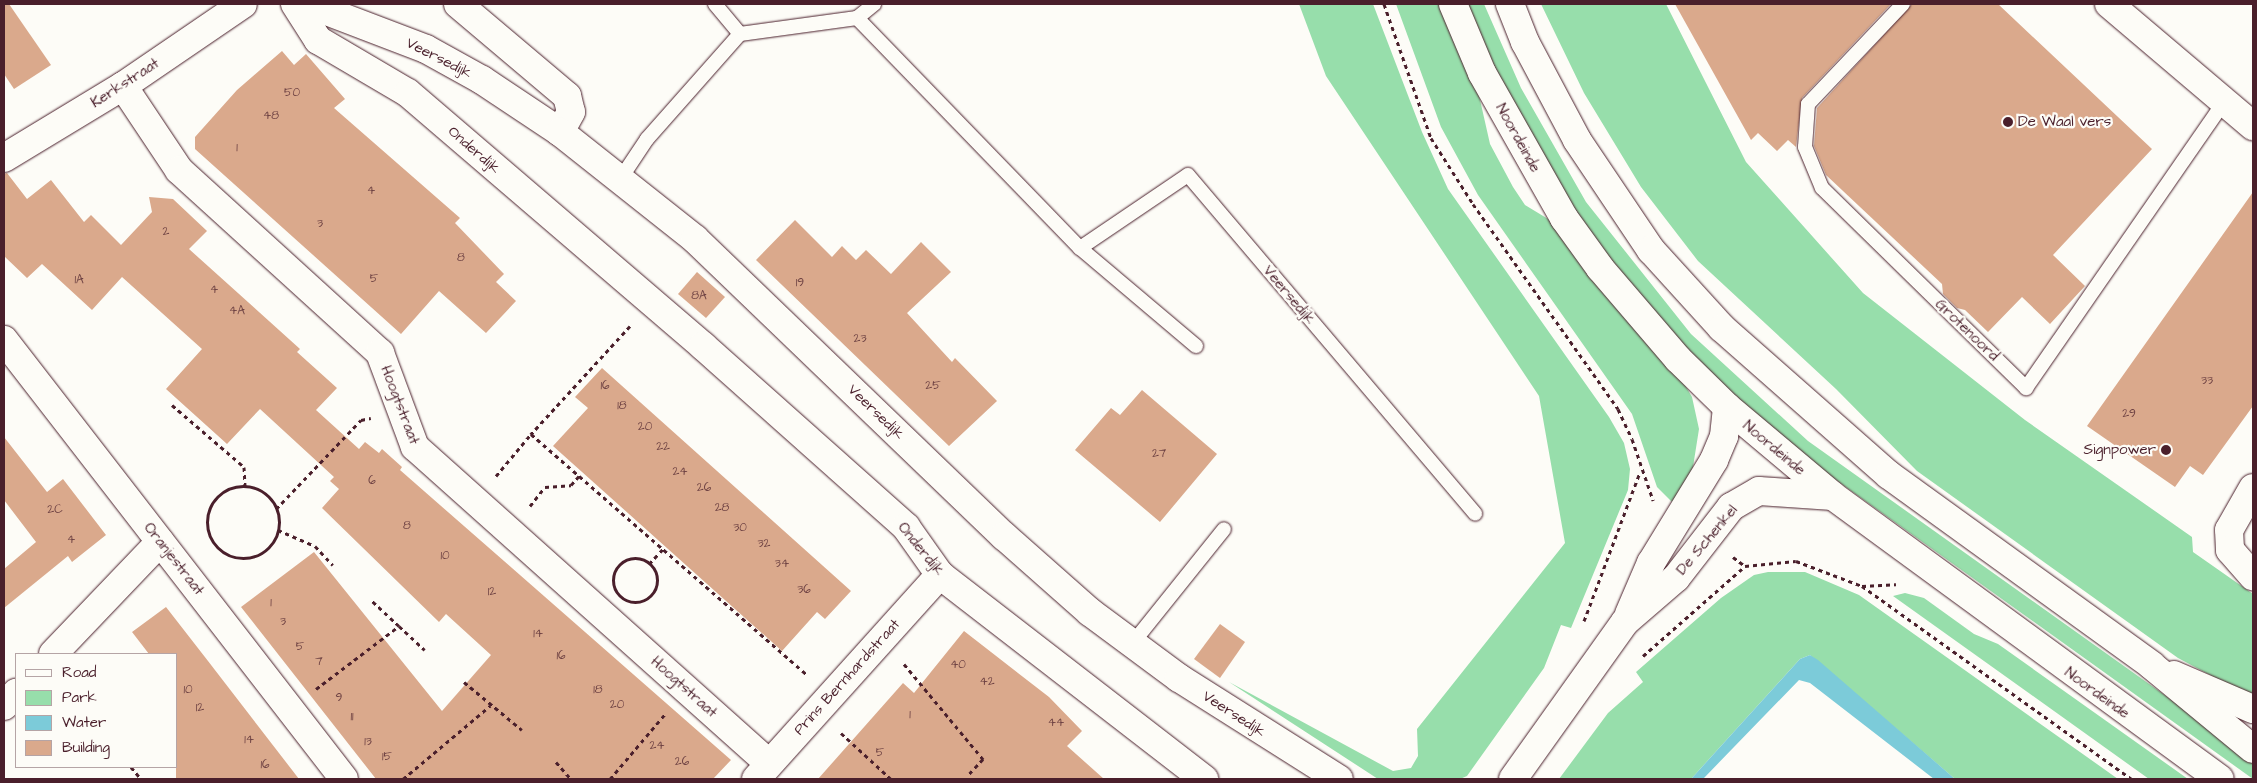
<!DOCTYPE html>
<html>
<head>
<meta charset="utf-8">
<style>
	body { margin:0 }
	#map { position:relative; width:2257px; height:783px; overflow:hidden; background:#fdfcf7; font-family:"Architects Daughter",sans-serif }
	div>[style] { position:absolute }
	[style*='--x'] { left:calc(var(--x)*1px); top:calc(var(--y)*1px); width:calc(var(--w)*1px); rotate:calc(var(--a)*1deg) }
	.green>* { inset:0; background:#97deab }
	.water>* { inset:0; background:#7ccbd9 }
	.building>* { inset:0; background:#daa98c }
	.path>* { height:3px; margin-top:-1.5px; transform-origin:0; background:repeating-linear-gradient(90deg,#4a1f2b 0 4px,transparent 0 8px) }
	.path>.ring { margin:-1.5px; padding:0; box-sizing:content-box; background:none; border:3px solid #4a1f2b; border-radius:50% }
	.roads { filter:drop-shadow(0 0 1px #4a1f2b) drop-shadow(0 0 1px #4a1f2b) }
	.lane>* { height:14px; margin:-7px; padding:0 7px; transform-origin:7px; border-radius:7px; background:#fdfcf7 }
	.street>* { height:28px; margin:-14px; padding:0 14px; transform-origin:14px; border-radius:14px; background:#fdfcf7 }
	.secondary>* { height:28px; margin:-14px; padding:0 14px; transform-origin:14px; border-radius:14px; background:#fdfcf7 }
	.dots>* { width:14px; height:14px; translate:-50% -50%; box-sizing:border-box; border:2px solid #fdfcf7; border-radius:50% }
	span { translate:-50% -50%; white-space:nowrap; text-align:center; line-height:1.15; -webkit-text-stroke:4.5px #fdfcf7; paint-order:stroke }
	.number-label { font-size:12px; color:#6e4243 }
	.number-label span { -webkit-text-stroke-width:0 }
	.street-label { font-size:15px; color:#4a1f2b }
	.poi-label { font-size:15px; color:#4a1f2b }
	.left { translate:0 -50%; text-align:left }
	.right { translate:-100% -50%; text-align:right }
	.frame { position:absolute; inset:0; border:5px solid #4a1f2b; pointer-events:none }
	.legend { position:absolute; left:15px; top:653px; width:162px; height:115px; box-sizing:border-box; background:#fdfcf7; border:1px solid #b5a4a5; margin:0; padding:6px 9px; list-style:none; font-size:15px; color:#4a1f2b }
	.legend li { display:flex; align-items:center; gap:10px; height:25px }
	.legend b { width:25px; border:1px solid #b5a4a5 }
</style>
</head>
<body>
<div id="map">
	<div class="green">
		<div style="clip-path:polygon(1299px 4px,1373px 4px,1422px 132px,1448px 189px,1609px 417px,1624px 443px,1630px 469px,1628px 490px,1571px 628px,1561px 625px,1544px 668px,1467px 776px,1460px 779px,1378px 779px,1229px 682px,1393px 771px,1411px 768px,1418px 756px,1417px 729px,1565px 543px,1539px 396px,1326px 76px)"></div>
		<div style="clip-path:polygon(1396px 4px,1447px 4px,1476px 82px,1490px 144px,1513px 187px,1525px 205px,1558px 225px,1678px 373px,1692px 397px,1699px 429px,1693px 467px,1674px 504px,1657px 487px,1632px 414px,1478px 195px,1441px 127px)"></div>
		<div style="clip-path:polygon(1463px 4px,1484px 4px,1521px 88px,1586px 202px,1691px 334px,1808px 441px,2253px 758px,2253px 779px,1762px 427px,1676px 347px,1576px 218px,1507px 105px)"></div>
		<div style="clip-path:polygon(1541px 4px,1666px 4px,1746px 162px,1863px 293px,2025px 420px,2192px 537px,2193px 552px,2253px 594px,2253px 698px,2178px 658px,1917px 471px,1836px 389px,1698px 261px,1641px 187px,1584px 93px)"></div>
		<div style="clip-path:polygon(1768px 572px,1805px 572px,1859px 595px,2118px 779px,1955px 779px,1810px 655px,1800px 659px,1691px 779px,1559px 779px,1608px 713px,1643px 682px,1636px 672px,1721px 598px,1754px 575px)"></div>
		<div style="clip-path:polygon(1905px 593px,1924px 598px,1974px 634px,1998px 644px,2188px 779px,2149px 779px,1893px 596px)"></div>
	</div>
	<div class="water">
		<div style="clip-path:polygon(1810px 655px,1818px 660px,1955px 779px,1934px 779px,1810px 683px,1799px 680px,1703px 779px,1691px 779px,1800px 659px)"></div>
	</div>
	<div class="building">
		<div style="clip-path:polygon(4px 4px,9px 4px,51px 65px,14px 89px,4px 74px)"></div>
		<div style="clip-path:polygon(1675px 4px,1891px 4px,1802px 98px,1796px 147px,1788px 140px,1777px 151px,1758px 133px,1751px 140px)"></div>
		<div style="clip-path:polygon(1912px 4px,1998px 4px,2152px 149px,2053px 255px,2085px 286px,2050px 324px,2022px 297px,1988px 332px,1965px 310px,1957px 308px,1943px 294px,1942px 284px,1826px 175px,1814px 146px,1817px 108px)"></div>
		<div style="clip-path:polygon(282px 51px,294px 65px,306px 54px,345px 99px,334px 108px,460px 218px,455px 223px,504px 274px,496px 282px,516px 301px,486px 333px,439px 291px,401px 334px,195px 149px,195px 137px,237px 90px)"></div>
		<div style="clip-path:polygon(7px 173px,27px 199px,51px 180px,84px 222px,91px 215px,121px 245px,152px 212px,149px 197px,173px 199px,207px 231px,189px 249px,300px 349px,297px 352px,337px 388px,316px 410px,359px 449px,365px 442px,379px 453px,382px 449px,402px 467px,400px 470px,731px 760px,713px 779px,376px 779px,241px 607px,314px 552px,442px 711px,491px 655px,446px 614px,439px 622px,322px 508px,339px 489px,330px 481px,334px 477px,260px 409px,227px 444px,166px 389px,202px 349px,122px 277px,92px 310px,42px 264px,27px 278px,4px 256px,4px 174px)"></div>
		<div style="clip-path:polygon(2253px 192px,2253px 406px,2203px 475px,2190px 466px,2175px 487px,2087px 426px)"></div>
		<div style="clip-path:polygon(795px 220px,832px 257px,842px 246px,856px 260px,866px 250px,891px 274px,921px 242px,951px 272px,907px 313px,952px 362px,955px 358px,997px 401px,949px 446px,756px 260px)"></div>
		<div style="clip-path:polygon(697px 272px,725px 297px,706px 318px,678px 294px)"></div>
		<div style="clip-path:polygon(602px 368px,851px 591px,825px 619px,817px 612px,782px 651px,553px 446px,588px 408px,575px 397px)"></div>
		<div style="clip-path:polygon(1142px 390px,1217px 454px,1160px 522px,1075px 450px,1111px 408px,1120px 415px)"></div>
		<div style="clip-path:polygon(4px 437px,47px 492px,63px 479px,106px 535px,72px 562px,68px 556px,4px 608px,4px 569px,36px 542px,4px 500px)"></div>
		<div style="clip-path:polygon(166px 607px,208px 661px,299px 779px,176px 779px,176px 654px,149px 654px,132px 632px)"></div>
		<div style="clip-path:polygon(1220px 624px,1245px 642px,1220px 678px,1194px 659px)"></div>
		<div style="clip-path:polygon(964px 631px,1049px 697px,1082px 731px,1067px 746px,1104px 779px,818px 779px,903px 683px,914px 693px)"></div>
	</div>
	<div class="path">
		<div style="--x:1384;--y:4;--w:142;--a:70.7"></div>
		<div style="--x:1431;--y:138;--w:78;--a:57.5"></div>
		<div style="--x:1473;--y:204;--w:251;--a:54.7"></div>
		<div style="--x:1618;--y:409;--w:33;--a:65"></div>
		<div style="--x:1632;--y:439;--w:65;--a:71"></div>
		<div style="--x:630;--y:326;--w:147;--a:132.5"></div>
		<div style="--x:531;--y:434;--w:366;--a:41.1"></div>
		<div style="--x:172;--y:405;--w:95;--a:40.7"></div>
		<div style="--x:244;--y:467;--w:20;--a:87"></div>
		<div style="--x:496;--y:476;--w:55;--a:-50.2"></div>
		<div class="ring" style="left:207px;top:486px;width:69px;height:69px"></div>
		<div style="--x:530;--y:506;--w:24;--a:-52"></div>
		<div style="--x:545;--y:487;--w:26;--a:-4"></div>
		<div style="--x:571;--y:485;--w:12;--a:-48"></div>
		<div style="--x:276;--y:509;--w:123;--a:-46.3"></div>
		<div style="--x:361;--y:420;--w:10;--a:-11"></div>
		<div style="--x:278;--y:530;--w:40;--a:23.4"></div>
		<div style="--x:315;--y:546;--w:26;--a:47"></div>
		<div style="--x:1733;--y:557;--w:15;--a:37"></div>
		<div class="ring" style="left:613px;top:558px;width:41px;height:41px"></div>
		<div style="--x:649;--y:564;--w:21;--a:-47"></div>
		<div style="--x:1862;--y:586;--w:34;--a:-3"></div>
		<div style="--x:1584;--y:621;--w:159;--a:-69.4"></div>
		<div style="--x:399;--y:626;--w:35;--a:43"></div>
		<div style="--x:1643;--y:656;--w:136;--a:-41.4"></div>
		<div style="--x:1745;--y:566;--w:51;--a:-5.6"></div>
		<div style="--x:1796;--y:561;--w:71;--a:20.7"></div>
		<div style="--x:1862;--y:586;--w:332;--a:35.6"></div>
		<div style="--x:904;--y:664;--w:124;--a:50.3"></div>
		<div style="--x:983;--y:759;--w:23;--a:133"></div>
		<div style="--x:464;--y:682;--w:75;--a:39.6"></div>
		<div style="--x:316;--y:689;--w:104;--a:-37.2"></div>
		<div style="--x:399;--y:626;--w:38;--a:-137"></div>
		<div style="--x:841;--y:733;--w:68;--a:42.6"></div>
		<div style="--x:556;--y:762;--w:23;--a:49"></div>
		<div style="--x:131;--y:767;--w:16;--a:50"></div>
		<div style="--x:403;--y:779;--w:114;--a:-40"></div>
		<div style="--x:610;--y:779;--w:87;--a:-49.7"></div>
	</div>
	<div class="roads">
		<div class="lane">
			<div style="--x:1903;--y:4;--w:138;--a:133.5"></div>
			<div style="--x:1808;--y:104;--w:43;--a:94"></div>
			<div style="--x:1805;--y:147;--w:44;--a:67.5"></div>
			<div style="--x:1822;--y:188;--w:286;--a:44.4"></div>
			<div style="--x:2026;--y:388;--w:346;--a:-55.3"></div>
			<div style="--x:857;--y:18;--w:320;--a:45.9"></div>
			<div style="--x:1080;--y:248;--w:130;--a:-34.1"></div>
			<div style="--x:1188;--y:175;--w:444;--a:49.7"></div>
			<div style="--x:740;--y:34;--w:118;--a:-7.8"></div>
			<div style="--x:857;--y:18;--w:22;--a:-39"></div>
			<div style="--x:621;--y:178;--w:47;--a:-56.3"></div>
			<div style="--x:647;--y:139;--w:140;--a:-48.5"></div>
			<div style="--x:740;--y:34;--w:39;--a:-130"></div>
			<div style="--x:1080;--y:248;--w:152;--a:40.2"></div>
			<div style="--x:1132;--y:644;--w:147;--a:-51.3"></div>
		</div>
		<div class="street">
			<div style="--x:295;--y:4;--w:43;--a:57.4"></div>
			<div style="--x:318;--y:40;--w:104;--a:30.5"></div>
			<div style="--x:408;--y:93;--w:389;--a:40.6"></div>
			<div style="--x:703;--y:346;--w:272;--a:41.7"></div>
			<div style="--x:906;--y:527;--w:59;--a:54.7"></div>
			<div style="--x:940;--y:575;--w:334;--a:37.7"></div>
			<div style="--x:458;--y:4;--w:143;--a:40.2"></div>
			<div style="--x:567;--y:96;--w:16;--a:76"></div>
			<div style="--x:571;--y:112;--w:23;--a:119"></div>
			<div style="--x:2109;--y:4;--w:189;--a:40.3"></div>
			<div style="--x:123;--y:86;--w:101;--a:56.3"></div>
			<div style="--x:179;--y:170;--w:272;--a:42.3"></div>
			<div style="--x:380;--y:353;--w:100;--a:69.6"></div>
			<div style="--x:415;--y:447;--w:475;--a:41.8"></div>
			<div style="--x:4;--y:340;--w:555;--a:52.24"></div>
			<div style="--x:2253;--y:488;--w:48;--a:119.7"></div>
			<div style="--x:2229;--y:530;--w:20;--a:87"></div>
			<div style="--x:2230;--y:550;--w:35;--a:49"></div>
			<div style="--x:53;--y:654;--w:155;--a:-46.3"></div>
			<div style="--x:4;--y:706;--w:18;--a:-47"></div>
			<div style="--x:756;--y:779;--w:275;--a:-48"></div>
		</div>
		<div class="secondary">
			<div style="--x:308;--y:4;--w:126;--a:20.9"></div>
			<div style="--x:426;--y:49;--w:64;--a:29"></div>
			<div style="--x:482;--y:80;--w:94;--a:33.7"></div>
			<div style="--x:560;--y:132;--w:172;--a:38.4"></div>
			<div style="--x:695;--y:239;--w:429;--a:43.9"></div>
			<div style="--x:1004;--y:536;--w:115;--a:41.5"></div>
			<div style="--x:1090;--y:612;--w:111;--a:36.6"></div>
			<div style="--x:1179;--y:678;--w:189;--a:32.3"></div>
			<div style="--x:1453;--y:4;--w:75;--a:67.2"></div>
			<div style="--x:1482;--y:73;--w:167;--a:60.5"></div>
			<div style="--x:1564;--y:218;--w:62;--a:54.2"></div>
			<div style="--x:1600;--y:268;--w:120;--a:49.4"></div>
			<div style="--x:1678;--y:359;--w:69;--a:44.4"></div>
			<div style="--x:1727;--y:407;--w:138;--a:40"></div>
			<div style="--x:1833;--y:496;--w:479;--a:36.2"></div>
			<div style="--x:1510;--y:4;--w:41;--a:68.5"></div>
			<div style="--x:1525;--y:42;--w:111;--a:62"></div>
			<div style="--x:1577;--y:140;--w:133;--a:56.1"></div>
			<div style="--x:1651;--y:250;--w:105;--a:47.7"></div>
			<div style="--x:1722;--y:328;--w:222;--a:41.4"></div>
			<div style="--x:1889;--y:475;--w:324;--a:35.9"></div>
			<div style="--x:2151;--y:665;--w:132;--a:39.5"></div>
			<div style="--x:4;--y:158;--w:139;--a:-31.2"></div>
			<div style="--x:123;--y:86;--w:145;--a:-34.3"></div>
			<div style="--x:1629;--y:614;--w:56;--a:-66.7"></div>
			<div style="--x:1651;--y:563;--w:121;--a:-58.5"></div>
			<div style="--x:1714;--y:460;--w:26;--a:-67"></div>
			<div style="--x:1724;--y:436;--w:29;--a:-84"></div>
			<div style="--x:2174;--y:675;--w:86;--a:23.3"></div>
			<div style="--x:1513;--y:779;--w:193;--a:-54.5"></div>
			<div style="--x:1625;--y:622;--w:67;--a:-40.8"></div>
			<div style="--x:1676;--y:578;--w:90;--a:-52.2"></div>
			<div style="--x:1731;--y:507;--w:32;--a:-30"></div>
			<div style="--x:1759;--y:491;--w:74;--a:3.9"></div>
		</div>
	</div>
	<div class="dots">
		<div style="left:2008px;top:122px;background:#4a1f2b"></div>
		<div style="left:2166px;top:450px;background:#4a1f2b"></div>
	</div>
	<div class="number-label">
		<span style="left:292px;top:93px">50</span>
		<span style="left:271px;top:116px">48</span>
		<span style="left:237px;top:148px">1</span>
		<span style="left:371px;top:191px">4</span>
		<span style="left:320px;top:224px">3</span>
		<span style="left:166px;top:232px">2</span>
		<span style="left:461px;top:258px">8</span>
		<span style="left:374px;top:279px">5</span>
		<span style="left:79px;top:280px">1A</span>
		<span style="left:800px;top:283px">19</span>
		<span style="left:214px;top:290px">4</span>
		<span style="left:699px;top:296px">8A</span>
		<span style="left:237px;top:311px">4A</span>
		<span style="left:860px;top:339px">23</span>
		<span style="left:2207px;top:381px">33</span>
		<span style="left:605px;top:386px">16</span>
		<span style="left:933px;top:386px">25</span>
		<span style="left:622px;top:406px">18</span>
		<span style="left:2129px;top:414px">29</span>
		<span style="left:645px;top:427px">20</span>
		<span style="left:663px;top:447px">22</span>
		<span style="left:1159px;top:454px">27</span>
		<span style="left:680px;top:472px">24</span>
		<span style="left:372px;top:481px">6</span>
		<span style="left:704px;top:488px">26</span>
		<span style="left:722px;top:508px">28</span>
		<span style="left:55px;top:510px">2C</span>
		<span style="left:407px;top:526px">8</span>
		<span style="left:740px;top:528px">30</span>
		<span style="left:71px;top:540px">4</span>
		<span style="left:764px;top:544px">32</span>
		<span style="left:445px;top:556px">10</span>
		<span style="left:782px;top:564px">34</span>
		<span style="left:804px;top:590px">36</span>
		<span style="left:492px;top:592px">12</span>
		<span style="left:271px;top:603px">1</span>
		<span style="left:283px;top:622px">3</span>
		<span style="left:538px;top:634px">14</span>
		<span style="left:300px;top:647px">5</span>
		<span style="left:561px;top:656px">16</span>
		<span style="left:319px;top:662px">7</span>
		<span style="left:958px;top:665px">40</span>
		<span style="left:987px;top:682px">42</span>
		<span style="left:188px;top:690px">10</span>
		<span style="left:598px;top:690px">18</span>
		<span style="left:339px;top:698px">9</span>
		<span style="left:617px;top:705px">20</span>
		<span style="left:200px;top:708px">12</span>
		<span style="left:910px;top:715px">1</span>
		<span style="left:352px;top:717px">11</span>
		<span style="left:1056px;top:723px">44</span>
		<span style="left:249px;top:740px">14</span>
		<span style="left:368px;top:742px">13</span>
		<span style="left:657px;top:746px">24</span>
		<span style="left:880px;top:753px">5</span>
		<span style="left:387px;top:757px">15</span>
		<span style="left:682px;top:762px">26</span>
		<span style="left:265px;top:765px">16</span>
	</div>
	<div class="street-label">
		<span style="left:439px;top:58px;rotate:27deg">Veersedijk</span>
		<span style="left:125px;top:83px;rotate:-33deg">Kerkstraat</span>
		<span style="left:1518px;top:138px;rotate:61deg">Noordeinde</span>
		<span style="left:474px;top:150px;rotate:41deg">Onderdijk</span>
		<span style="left:1289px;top:295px;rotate:50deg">Veersedijk</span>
		<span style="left:1967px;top:330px;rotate:44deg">Grotenoord</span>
		<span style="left:400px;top:405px;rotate:69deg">Hoogtstraat</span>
		<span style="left:876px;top:412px;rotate:44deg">Veersedijk</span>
		<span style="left:1774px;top:448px;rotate:40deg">Noordeinde</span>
		<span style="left:1707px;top:540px;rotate:-50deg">De Schenkel</span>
		<span style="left:921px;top:549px;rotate:51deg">Onderdijk</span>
		<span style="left:174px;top:559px;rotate:52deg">Oranjestraat</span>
		<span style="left:847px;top:677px;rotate:-48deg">Prins Bernhardstraat</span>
		<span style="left:684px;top:687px;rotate:42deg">Hoogtstraat</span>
		<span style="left:2097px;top:693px;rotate:36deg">Noordeinde</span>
		<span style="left:1234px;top:714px;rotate:33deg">Veersedijk</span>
	</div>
	<div class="poi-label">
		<span class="left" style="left:2018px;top:122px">De Waal vers</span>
		<span class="right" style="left:2156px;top:450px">Signpower</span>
	</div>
	<div class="frame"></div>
	<ul class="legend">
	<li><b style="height:6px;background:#fdfcf7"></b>Road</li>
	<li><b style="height:14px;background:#97deab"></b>Park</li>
	<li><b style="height:14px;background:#7ccbd9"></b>Water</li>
	<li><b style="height:14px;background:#daa98c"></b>Building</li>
	</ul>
</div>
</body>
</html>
